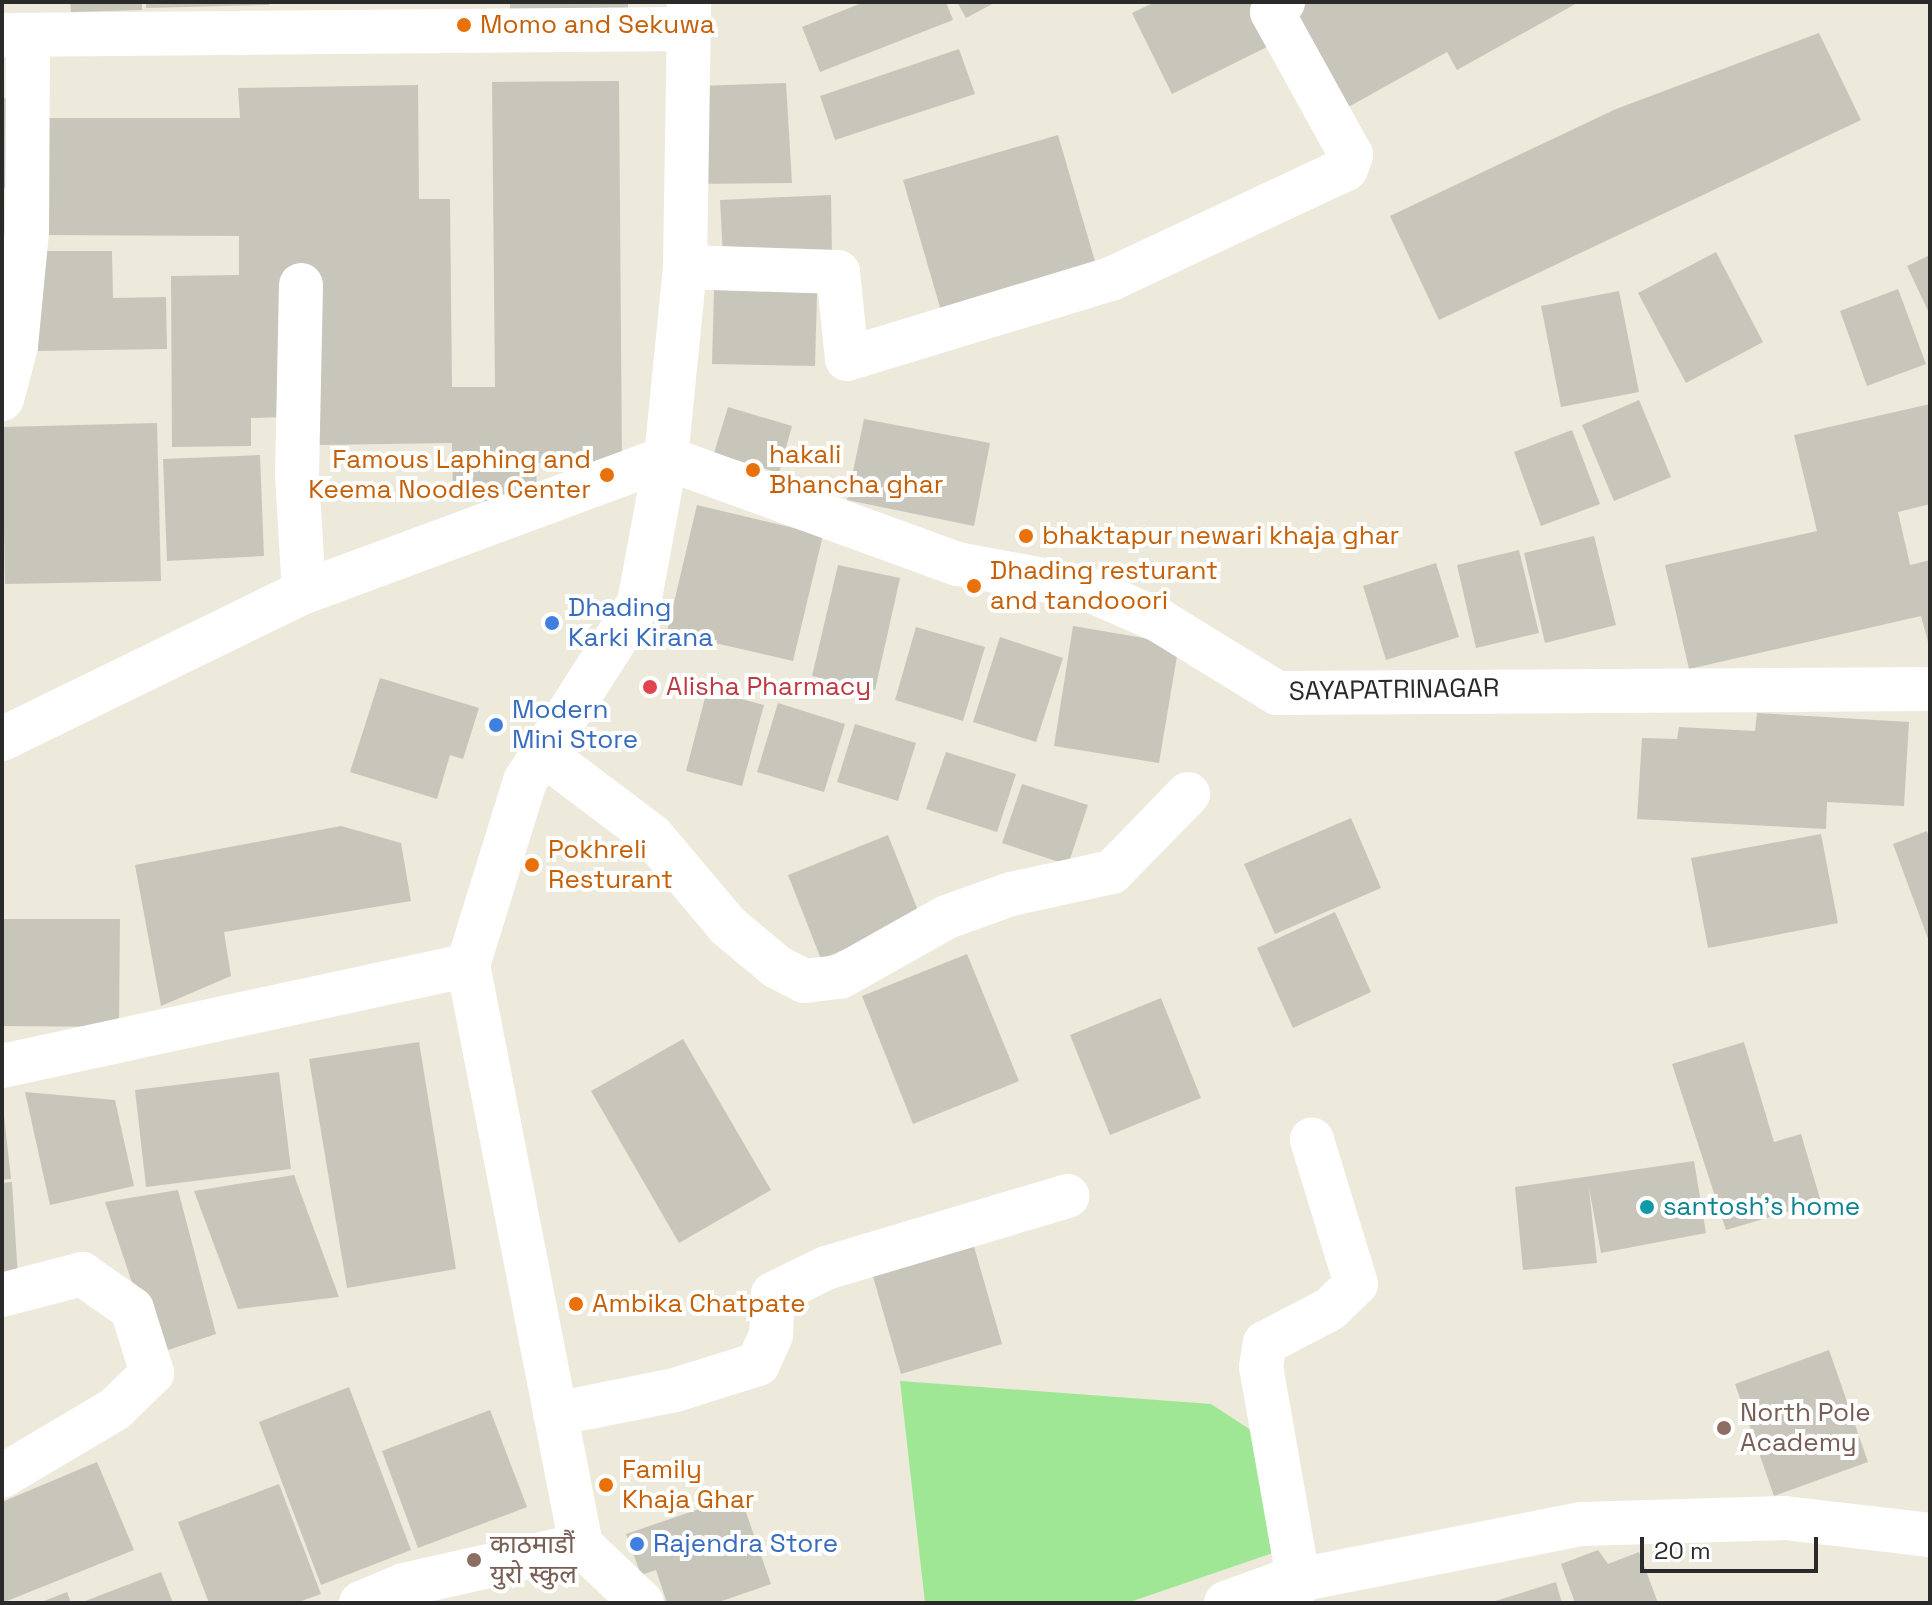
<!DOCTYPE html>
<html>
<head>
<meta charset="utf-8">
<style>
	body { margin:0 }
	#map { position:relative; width:1932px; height:1605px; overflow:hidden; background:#ede9db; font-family:"Space Grotesk","Noto Sans Devanagari",sans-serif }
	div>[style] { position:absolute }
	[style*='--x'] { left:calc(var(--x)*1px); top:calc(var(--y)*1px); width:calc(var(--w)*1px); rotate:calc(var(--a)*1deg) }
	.green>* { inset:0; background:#9fe795 }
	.building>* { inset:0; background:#c8c6bb }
	.street>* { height:44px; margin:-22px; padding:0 22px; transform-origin:22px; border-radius:22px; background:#fff }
	.dots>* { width:22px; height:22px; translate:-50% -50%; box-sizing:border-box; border:4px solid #fff; border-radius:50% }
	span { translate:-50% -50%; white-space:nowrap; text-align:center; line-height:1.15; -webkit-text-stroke:8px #fff; paint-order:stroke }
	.food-label { font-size:26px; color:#c56008 }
	.left { translate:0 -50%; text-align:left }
	.right { translate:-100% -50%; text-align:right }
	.shop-label { font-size:26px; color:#366cbe }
	.health-label { font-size:26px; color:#be3a42 }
	.street-label { font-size:26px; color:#2a2a2a }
	.culture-label { font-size:26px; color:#0d838f }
	.education-label { font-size:26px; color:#785e54 }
	.frame { position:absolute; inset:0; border:4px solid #2a2a2a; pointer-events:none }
	.scale { position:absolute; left:1640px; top:1537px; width:178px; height:36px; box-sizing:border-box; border:4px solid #2a2a2a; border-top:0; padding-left:10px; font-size:24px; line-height:28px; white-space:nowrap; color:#2a2a2a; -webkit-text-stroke:6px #fff; paint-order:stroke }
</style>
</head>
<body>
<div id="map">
	<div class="green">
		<div style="clip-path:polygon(900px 1381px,1211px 1404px,1266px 1440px,1287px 1548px,1127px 1603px,925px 1603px)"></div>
	</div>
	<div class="building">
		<div style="clip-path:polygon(70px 2px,142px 2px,142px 10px,71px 12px)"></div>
		<div style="clip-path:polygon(146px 2px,269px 2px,269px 5px,146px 8px)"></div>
		<div style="clip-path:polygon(510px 2px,628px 2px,628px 16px,510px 15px)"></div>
		<div style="clip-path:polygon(864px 2px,946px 2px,953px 20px,820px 72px,802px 27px)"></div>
		<div style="clip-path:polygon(957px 2px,996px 2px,966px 18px)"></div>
		<div style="clip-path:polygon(1155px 2px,1252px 2px,1273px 44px,1172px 94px,1132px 13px)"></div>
		<div style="clip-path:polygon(1304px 2px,1579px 2px,1457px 70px,1447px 52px,1343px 110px,1288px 11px)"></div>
		<div style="clip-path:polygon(1819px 33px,1861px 120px,1439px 320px,1390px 216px,1616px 109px)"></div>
		<div style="clip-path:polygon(959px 49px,975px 94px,835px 140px,820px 96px)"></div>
		<div style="clip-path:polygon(619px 81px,622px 463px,536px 463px,537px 501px,453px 501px,452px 443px,318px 445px,285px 417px,251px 418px,251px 446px,172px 447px,171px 276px,239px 275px,239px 236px,39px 235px,40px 118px,240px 118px,238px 88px,418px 85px,419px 199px,450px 199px,452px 387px,495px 387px,492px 82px)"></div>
		<div style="clip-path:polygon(786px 83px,792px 183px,692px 184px,697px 86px)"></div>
		<div style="clip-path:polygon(2px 98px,19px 99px,14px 189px,2px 188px)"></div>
		<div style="clip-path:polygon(1058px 135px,1099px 275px,944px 321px,903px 180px)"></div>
		<div style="clip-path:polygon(831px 195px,832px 253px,723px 257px,720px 200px)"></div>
		<div style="clip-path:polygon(36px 251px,112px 251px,113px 298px,166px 297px,167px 349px,37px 351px)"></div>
		<div style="clip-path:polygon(1716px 252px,1763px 342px,1686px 383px,1638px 293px)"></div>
		<div style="clip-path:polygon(1930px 255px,1930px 315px,1907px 266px)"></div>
		<div style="clip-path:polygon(1898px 289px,1926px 364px,1867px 386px,1840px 311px)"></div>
		<div style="clip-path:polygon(714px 290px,817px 292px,815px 366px,712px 364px)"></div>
		<div style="clip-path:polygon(1619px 291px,1639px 392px,1561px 407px,1541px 306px)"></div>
		<div style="clip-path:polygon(1639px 400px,1671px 477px,1614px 501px,1582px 425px)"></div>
		<div style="clip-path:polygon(1930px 404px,1930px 504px,1898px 512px,1910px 565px,1930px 560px,1930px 649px,1921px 616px,1689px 669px,1665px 565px,1817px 531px,1794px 435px)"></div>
		<div style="clip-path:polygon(728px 407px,792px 426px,779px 473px,714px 453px)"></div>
		<div style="clip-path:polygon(864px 419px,990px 443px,974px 526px,847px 500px)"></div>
		<div style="clip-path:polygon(157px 423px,161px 581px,5px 584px,2px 427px)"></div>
		<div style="clip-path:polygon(1572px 430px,1600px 504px,1541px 526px,1514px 452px)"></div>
		<div style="clip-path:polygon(260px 455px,264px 556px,167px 561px,163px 459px)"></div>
		<div style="clip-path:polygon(697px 505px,823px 535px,793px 661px,667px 632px)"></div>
		<div style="clip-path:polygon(1594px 536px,1616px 625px,1545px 643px,1524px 553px)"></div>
		<div style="clip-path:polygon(1519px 550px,1539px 633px,1476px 648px,1457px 565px)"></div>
		<div style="clip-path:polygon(1436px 563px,1459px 637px,1386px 660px,1363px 586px)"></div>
		<div style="clip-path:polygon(838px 565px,900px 578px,875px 690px,812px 676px)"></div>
		<div style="clip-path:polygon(1073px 626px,1179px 644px,1159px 763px,1054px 746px)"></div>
		<div style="clip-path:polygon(916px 627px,985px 647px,963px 721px,895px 700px)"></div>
		<div style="clip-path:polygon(1000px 637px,1063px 658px,1036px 742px,973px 722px)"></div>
		<div style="clip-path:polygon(380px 678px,479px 708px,463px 759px,450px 755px,437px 799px,350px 772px)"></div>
		<div style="clip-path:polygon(707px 690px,764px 705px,742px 786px,686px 771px)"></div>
		<div style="clip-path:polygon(778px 703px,845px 724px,824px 792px,757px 772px)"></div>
		<div style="clip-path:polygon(1757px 713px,1909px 722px,1904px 806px,1827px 802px,1826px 829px,1637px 819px,1642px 738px,1677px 739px,1679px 727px,1755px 731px)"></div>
		<div style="clip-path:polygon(855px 724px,916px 743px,898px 801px,837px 782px)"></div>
		<div style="clip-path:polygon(946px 752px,1016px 774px,997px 832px,926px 809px)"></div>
		<div style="clip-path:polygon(1022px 784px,1088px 805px,1068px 865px,1002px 843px)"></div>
		<div style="clip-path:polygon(1351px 818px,1381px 888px,1275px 934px,1244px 864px)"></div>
		<div style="clip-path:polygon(341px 826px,401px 843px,411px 901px,224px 932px,231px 976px,161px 1006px,135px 865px)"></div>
		<div style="clip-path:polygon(1927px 831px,1930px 841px,1930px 944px,1893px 844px)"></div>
		<div style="clip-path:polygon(1821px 834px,1838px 923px,1708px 948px,1691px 858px)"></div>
		<div style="clip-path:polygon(888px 835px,921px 918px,821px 959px,788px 875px)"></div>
		<div style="clip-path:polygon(1335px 912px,1371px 992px,1293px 1028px,1257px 948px)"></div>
		<div style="clip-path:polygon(2px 919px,120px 919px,119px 1027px,2px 1026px)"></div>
		<div style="clip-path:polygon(967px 954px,1019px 1081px,913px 1124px,862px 996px)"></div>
		<div style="clip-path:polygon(1161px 998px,1201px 1098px,1110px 1135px,1070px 1035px)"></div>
		<div style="clip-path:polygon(683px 1039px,771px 1190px,679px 1243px,591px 1091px)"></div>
		<div style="clip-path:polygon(419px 1042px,456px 1269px,347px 1288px,309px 1059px)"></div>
		<div style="clip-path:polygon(1744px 1042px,1774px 1142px,1801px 1134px,1821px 1202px,1726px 1230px,1672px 1064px)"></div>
		<div style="clip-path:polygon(279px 1072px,291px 1169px,146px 1187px,135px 1090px)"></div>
		<div style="clip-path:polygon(25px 1092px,115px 1100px,134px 1186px,50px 1205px)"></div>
		<div style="clip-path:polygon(2px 1097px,11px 1179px,2px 1180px)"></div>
		<div style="clip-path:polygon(1694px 1161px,1706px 1233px,1601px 1253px,1589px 1188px,1597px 1263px,1523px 1270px,1515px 1187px)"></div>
		<div style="clip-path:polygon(294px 1175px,339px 1297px,238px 1309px,194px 1191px)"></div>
		<div style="clip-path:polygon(12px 1182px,18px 1278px,2px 1278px,2px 1183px)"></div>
		<div style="clip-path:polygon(178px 1190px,216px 1334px,156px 1354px,105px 1202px)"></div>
		<div style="clip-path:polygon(973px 1243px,1002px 1344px,901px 1374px,872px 1273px)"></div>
		<div style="clip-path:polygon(1829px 1350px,1868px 1462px,1774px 1496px,1735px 1384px)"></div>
		<div style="clip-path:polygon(349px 1387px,411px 1550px,321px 1585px,259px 1422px)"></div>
		<div style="clip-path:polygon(490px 1410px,527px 1507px,418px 1548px,382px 1451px)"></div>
		<div style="clip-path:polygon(97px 1462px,134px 1550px,2px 1603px,2px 1502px)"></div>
		<div style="clip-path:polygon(279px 1484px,321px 1594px,296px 1603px,209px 1603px,178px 1522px)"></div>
		<div style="clip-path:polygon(740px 1495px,771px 1584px,716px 1603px,667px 1603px,656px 1570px,641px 1575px,626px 1534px)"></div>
		<div style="clip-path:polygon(1598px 1550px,1608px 1564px,1639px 1552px,1658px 1603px,1575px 1603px,1561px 1564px)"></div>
		<div style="clip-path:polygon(161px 1572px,173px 1603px,80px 1603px)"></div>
		<div style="clip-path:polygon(1556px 1582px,1562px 1603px,1492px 1603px,1492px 1602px)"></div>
		<div style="clip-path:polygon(67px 1592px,71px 1603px,39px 1603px)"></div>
	</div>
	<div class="street">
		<div style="--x:2;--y:35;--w:688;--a:-0.5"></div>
		<div style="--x:685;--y:267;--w:153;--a:1.9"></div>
		<div style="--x:838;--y:272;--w:87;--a:84.1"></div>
		<div style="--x:847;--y:359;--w:278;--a:-16.9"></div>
		<div style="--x:1113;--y:278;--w:257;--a:-25.1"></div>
		<div style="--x:1346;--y:169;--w:15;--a:-70"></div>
		<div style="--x:1351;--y:155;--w:163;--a:-118.9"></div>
		<div style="--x:1272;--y:12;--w:15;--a:-42"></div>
		<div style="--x:301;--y:285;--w:190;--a:91.2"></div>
		<div style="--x:297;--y:475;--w:117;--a:86.6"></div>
		<div style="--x:2;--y:399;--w:55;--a:-75.2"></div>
		<div style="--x:16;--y:346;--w:115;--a:-84.5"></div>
		<div style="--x:27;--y:232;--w:197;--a:-89.7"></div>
		<div style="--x:2;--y:739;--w:336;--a:-26"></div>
		<div style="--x:304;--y:592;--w:386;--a:-20.3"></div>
		<div style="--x:666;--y:458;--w:311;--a:20"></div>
		<div style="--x:958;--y:564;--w:129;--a:10.7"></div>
		<div style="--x:1085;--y:588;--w:82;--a:23.7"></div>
		<div style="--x:1160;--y:621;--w:137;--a:31.6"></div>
		<div style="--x:1277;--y:693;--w:653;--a:-0.35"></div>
		<div style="--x:542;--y:753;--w:138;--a:37"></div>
		<div style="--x:652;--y:836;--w:118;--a:49.8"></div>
		<div style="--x:728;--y:926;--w:64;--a:39.9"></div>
		<div style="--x:777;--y:967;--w:31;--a:27"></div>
		<div style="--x:805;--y:981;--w:35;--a:-7"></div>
		<div style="--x:840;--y:977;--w:123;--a:-29.3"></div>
		<div style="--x:947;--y:917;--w:68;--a:-19.8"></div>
		<div style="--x:1011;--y:894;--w:103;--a:-12.3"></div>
		<div style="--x:1112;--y:872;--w:109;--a:-45.7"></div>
		<div style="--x:2;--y:1066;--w:477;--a:-12.2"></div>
		<div style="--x:2;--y:1295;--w:83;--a:-14.7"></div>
		<div style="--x:82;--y:1274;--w:61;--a:35"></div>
		<div style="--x:132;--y:1309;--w:67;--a:72.6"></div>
		<div style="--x:152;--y:1373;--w:52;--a:135.8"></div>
		<div style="--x:115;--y:1409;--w:131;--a:149.3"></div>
		<div style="--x:555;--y:1414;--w:122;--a:-11.3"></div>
		<div style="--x:675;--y:1390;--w:87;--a:-17.4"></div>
		<div style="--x:758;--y:1364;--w:32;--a:-66"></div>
		<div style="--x:771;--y:1335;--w:41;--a:-87.2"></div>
		<div style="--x:773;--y:1294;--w:59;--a:-26.1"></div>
		<div style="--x:826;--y:1268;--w:252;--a:-16.6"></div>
		<div style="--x:1299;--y:1584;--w:220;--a:-99.9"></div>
		<div style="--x:1261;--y:1367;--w:24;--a:-81"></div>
		<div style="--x:1265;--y:1343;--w:73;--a:-27.6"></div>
		<div style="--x:1330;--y:1309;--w:36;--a:-44"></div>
		<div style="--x:1356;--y:1284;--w:151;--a:-107"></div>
		<div style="--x:361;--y:1603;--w:47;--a:-22.7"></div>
		<div style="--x:404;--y:1585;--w:181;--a:-12.7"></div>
		<div style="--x:642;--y:1603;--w:84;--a:-136.4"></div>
		<div style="--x:581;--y:1545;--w:591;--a:-101.02"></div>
		<div style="--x:468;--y:965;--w:193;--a:-72.8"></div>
		<div style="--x:525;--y:781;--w:211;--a:-57.4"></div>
		<div style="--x:639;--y:603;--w:147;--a:-79.5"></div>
		<div style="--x:666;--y:458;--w:192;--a:-84.3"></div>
		<div style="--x:685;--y:267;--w:265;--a:-89.1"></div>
		<div style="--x:1226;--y:1603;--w:55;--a:-20.1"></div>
		<div style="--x:1278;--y:1584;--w:310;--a:-11.2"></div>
		<div style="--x:1582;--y:1524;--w:203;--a:-1.7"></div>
		<div style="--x:1785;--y:1518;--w:146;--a:6.7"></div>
	</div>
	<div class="dots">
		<div style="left:464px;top:25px;background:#e8710a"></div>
		<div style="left:753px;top:470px;background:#e8710a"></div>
		<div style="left:607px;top:475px;background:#e8710a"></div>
		<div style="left:1026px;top:536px;background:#e8710a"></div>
		<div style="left:974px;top:586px;background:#e8710a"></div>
		<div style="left:552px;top:623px;background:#3f7fe0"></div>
		<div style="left:650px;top:687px;background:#e0444e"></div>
		<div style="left:496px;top:725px;background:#3f7fe0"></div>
		<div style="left:532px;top:865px;background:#e8710a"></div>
		<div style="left:1647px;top:1207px;background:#0f9aa8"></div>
		<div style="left:576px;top:1304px;background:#e8710a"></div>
		<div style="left:1724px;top:1428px;background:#8d6e63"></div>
		<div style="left:606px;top:1485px;background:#e8710a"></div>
		<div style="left:637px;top:1544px;background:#3f7fe0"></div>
		<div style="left:474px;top:1560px;background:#8d6e63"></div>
	</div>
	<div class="food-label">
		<span class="left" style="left:480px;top:25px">Momo and Sekuwa</span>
		<span class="left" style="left:769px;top:470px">hakali<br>Bhancha ghar</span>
		<span class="right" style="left:591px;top:475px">Famous Laphing and<br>Keema Noodles Center</span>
		<span class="left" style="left:1042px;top:536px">bhaktapur newari khaja ghar</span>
		<span class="left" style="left:990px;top:586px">Dhading resturant<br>and tandooori</span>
		<span class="left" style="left:548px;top:865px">Pokhreli<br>Resturant</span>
		<span class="left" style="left:592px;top:1304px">Ambika Chatpate</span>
		<span class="left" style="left:622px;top:1485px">Family<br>Khaja Ghar</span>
	</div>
	<div class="shop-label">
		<span class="left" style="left:568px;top:623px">Dhading<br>Karki Kirana</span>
		<span class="left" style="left:512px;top:725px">Modern<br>Mini Store</span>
		<span class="left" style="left:653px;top:1544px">Rajendra Store</span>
	</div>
	<div class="health-label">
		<span class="left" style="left:666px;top:687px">Alisha Pharmacy</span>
	</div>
	<div class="street-label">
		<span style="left:1394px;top:690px;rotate:-1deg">SAYAPATRINAGAR</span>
	</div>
	<div class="culture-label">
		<span class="left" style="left:1663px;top:1207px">santosh's home</span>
	</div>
	<div class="education-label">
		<span class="left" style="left:1740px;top:1428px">North Pole<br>Academy</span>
		<span class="left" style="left:490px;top:1560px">काठमाडौं<br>युरो स्कुल</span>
	</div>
	<div class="frame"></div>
	<div class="scale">20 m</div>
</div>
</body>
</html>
